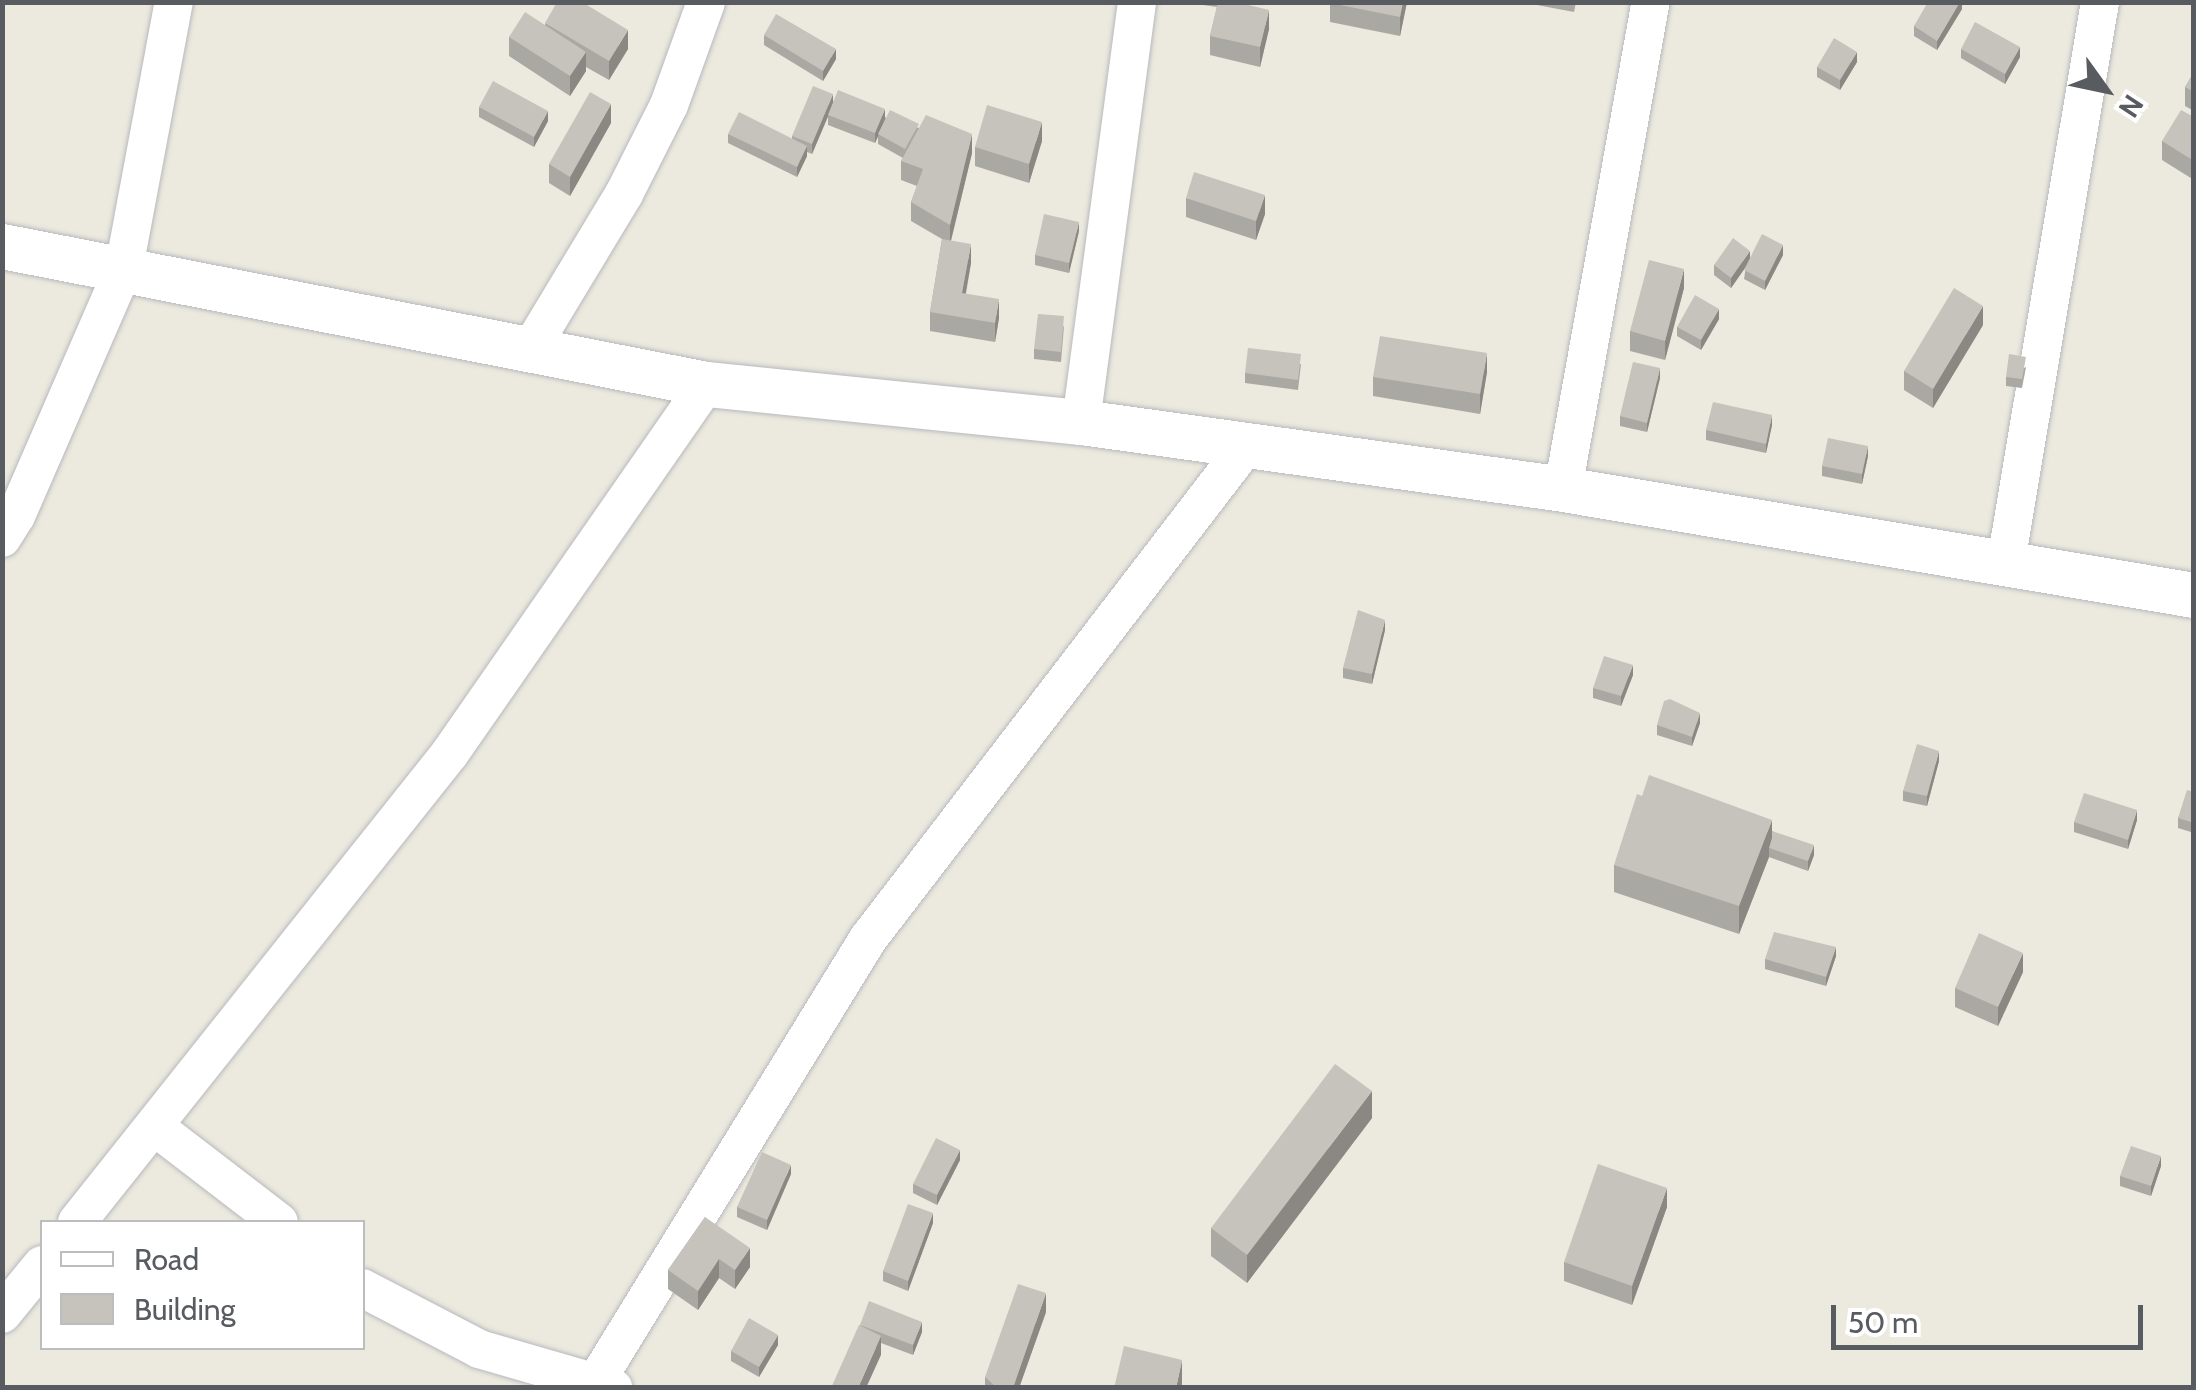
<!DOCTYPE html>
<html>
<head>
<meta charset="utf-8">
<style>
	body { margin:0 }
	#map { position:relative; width:2196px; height:1390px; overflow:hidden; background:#ece9de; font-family:Cabin,sans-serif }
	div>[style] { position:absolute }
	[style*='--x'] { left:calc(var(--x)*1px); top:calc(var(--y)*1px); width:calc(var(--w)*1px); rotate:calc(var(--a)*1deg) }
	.roads { filter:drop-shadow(0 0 2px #b7b9be) drop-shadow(0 0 2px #b7b9be) }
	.minor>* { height:38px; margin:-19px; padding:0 19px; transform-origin:19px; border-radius:19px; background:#fff }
	.tertiary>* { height:45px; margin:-22.5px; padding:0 22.5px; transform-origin:22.5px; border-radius:22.5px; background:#fff }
	.wall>* { inset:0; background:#aaa8a2 }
	.shaded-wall>* { inset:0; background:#8b8884 }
	.building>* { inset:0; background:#c6c3bc }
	span { translate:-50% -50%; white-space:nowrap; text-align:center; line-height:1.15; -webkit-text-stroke:9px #fff; paint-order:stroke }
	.frame { position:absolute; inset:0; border:5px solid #585b60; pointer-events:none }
	.legend { position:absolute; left:40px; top:1220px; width:325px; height:130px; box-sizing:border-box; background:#fff; border:2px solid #bcbdbf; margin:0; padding:12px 18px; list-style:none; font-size:30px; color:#585b60 }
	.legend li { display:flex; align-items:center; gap:20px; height:50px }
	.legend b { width:50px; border:2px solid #bcbdbf }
	.north { position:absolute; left:2056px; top:40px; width:100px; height:100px; -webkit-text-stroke:8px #fff; paint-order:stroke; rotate:123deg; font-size:28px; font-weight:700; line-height:40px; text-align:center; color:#585b60 }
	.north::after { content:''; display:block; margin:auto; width:35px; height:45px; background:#585b60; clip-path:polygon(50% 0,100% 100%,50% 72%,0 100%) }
	.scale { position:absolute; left:1831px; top:1305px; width:312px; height:45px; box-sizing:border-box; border:5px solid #585b60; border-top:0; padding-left:12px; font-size:30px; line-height:35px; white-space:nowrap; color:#585b60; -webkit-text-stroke:8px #fff; paint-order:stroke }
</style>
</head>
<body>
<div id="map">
	<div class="roads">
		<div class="minor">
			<div style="--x:531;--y:348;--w:180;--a:-58.9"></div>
			<div style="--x:624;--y:194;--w:100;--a:-63.2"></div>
			<div style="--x:669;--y:105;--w:109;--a:-70.2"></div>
			<div style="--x:1081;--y:422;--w:424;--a:-82.4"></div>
			<div style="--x:1563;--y:489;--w:495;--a:-79.8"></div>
			<div style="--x:2;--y:538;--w:26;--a:-58"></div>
			<div style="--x:16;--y:516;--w:270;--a:-66.5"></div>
			<div style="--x:124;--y:268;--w:271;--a:-79.4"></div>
			<div style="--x:2006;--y:562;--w:568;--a:-80.47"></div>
			<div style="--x:155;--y:1127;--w:156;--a:37.5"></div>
			<div style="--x:77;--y:1222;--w:599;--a:-51.5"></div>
			<div style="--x:450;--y:753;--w:449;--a:-55.2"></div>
			<div style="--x:362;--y:1288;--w:132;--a:27.5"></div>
			<div style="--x:479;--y:1349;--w:140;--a:16.2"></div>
			<div style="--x:2;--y:1314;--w:63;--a:-50.8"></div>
			<div style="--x:592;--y:1388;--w:527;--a:-58.42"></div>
			<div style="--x:868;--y:939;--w:623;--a:-52.5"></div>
		</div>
		<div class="tertiary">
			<div style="--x:2;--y:246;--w:717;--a:11.09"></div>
			<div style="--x:706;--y:384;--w:377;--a:5.8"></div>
			<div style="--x:1081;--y:422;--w:487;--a:7.9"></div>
			<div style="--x:1563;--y:489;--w:640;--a:9.54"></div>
		</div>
	</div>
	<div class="wall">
		<div style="clip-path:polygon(1196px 2px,1236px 2px,1269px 29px,1260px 67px,1210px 55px,1210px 36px,1217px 7px,1196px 4px)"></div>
		<div style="clip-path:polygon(1407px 2px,1400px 36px,1330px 22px,1330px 3px)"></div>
		<div style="clip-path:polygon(1521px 2px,1576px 2px,1574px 12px)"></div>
		<div style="clip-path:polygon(1962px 2px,1962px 9px,1937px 50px,1914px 36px,1914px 26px)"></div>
		<div style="clip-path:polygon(545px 23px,628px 49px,609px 80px,586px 67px,586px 71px,570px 96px,509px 56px,509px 37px,545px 25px)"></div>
		<div style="clip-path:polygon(764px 35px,836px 59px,823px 81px,764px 45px)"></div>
		<div style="clip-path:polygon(1961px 49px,2020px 57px,2005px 84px,1961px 58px)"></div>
		<div style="clip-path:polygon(1857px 62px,1840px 90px,1817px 77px,1817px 67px)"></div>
		<div style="clip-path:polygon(2194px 72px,2194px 111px,2185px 106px,2185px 87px)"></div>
		<div style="clip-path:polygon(833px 101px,919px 128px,972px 153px,951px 241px,971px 263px,966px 294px,999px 318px,995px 342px,930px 331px,930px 312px,942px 239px,911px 221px,911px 202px,917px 186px,901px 180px,901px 161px,903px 158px,878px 144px,878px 137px,875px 143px,828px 125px,828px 117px,812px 154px,807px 152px,807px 156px,797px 177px,728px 143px,728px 134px,792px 139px,792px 136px)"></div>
		<div style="clip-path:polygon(479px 107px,548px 121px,534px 147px,479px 117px)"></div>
		<div style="clip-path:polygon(2194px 117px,2194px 180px,2162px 160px,2162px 141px)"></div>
		<div style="clip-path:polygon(611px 123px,570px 196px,549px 183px,549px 164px)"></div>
		<div style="clip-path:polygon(1042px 141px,1029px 183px,975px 166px,975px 147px)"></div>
		<div style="clip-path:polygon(1186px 198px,1265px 214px,1256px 240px,1186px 217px)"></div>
		<div style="clip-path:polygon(1079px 231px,1069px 273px,1035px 265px,1035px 255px)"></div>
		<div style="clip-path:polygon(1783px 255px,1765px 290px,1744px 279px,1746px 266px,1731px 288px,1714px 275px,1714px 265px)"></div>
		<div style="clip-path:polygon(1684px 288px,1665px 360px,1630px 351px,1630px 331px)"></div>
		<div style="clip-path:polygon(1719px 319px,1701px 350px,1677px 336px,1677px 327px)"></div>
		<div style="clip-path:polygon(1983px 325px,1933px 408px,1904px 390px,1904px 371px)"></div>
		<div style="clip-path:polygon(1064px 326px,1061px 362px,1034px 359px,1034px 349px)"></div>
		<div style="clip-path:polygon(1301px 364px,1298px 390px,1245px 383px,1245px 373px)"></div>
		<div style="clip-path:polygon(2026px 367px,2022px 388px,2006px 386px,2006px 377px)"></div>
		<div style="clip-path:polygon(1487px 372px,1480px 414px,1373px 396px,1373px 377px)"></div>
		<div style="clip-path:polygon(1660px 378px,1647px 432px,1620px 426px,1620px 416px)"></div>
		<div style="clip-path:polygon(1772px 425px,1766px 453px,1706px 440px,1706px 430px)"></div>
		<div style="clip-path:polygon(1868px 456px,1862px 484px,1822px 476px,1822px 466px)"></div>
		<div style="clip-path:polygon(1385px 630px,1372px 684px,1343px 678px,1343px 668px)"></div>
		<div style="clip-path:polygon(1633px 675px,1621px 706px,1593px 698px,1593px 688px)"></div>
		<div style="clip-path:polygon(1700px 723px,1692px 746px,1657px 735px,1657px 725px)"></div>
		<div style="clip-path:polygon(1939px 761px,1927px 806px,1903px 801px,1903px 791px)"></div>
		<div style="clip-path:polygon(2194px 792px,2194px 833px,2178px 828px,2178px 818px)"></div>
		<div style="clip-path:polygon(2137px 820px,2128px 849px,2074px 832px,2074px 822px)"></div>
		<div style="clip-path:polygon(1772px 831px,1814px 855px,1808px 871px,1769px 857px,1739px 934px,1614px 892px,1614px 865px)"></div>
		<div style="clip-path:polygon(1836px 956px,1826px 986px,1765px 969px,1765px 959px)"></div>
		<div style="clip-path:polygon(2023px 972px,1998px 1026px,1955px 1007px,1955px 988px)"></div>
		<div style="clip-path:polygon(1372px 1118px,1247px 1283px,1211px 1256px,1211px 1228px)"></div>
		<div style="clip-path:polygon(960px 1160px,937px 1205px,913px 1193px,913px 1184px)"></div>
		<div style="clip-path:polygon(2161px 1166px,2151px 1196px,2120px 1186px,2120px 1176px)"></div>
		<div style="clip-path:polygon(791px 1174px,767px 1230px,737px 1217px,737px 1207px)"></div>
		<div style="clip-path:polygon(1667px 1207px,1632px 1305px,1564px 1281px,1564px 1262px)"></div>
		<div style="clip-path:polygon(705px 1217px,750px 1267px,735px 1289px,719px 1278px,698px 1310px,668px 1289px,668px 1270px)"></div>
		<div style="clip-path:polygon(933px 1223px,908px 1291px,883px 1281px,883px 1271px)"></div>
		<div style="clip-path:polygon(1046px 1312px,1019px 1388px,985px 1388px,985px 1377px)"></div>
		<div style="clip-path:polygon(859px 1325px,922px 1332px,913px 1355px,881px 1343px,881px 1355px)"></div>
		<div style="clip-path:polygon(778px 1345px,759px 1377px,731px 1361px,731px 1351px)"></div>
	</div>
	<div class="shaded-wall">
		<div style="clip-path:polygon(1403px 2px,1407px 2px,1400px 36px,1400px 17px)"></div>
		<div style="clip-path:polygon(1960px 2px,1962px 2px,1962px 9px,1937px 50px,1937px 41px)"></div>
		<div style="clip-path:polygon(1269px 10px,1269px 29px,1260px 67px,1260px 47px)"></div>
		<div style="clip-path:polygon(628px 30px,628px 49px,609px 80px,609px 61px)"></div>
		<div style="clip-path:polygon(2020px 47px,2020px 57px,2005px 84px,2005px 74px)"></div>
		<div style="clip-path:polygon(836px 49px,836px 59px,823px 81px,823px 71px)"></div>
		<div style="clip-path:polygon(586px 52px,586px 71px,570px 96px,570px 76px)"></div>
		<div style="clip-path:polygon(1857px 52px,1857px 62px,1840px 90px,1840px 80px)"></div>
		<div style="clip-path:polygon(833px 94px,833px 104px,812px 154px,812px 144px)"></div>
		<div style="clip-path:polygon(611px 104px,611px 123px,570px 196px,570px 177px)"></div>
		<div style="clip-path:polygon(885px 109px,885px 119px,875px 143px,875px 133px)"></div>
		<div style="clip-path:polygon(548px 111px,548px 121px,534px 147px,534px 137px)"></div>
		<div style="clip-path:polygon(1042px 122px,1042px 141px,1029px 183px,1029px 164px)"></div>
		<div style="clip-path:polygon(972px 134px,972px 153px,950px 244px,950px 225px)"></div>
		<div style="clip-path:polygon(807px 146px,807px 156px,797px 177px,797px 167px)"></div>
		<div style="clip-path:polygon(1265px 195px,1265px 214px,1256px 240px,1256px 221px)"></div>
		<div style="clip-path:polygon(1079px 222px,1079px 231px,1069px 273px,1069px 263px)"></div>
		<div style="clip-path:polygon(971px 244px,971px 263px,962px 312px,962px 293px)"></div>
		<div style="clip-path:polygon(1783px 245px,1783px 255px,1765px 290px,1765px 281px)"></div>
		<div style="clip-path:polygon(1750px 251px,1750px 261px,1731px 288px,1731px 278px)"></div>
		<div style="clip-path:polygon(1684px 269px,1684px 288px,1665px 360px,1665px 341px)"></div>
		<div style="clip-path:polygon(999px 299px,999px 318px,995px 342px,995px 323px)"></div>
		<div style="clip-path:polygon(1983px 306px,1983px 325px,1933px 408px,1933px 389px)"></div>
		<div style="clip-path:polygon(1719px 309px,1719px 319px,1701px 350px,1701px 340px)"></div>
		<div style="clip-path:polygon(1487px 353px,1487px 372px,1480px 414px,1480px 394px)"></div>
		<div style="clip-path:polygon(1660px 368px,1660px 378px,1647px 432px,1647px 423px)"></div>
		<div style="clip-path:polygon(1772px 415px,1772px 425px,1766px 453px,1766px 444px)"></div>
		<div style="clip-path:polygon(1868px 446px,1868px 456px,1862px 484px,1862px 474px)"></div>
		<div style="clip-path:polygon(1385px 620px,1385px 630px,1372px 684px,1372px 674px)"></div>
		<div style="clip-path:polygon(1633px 665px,1633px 675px,1621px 706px,1621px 696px)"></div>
		<div style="clip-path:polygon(1700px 713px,1700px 723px,1692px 746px,1692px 737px)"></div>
		<div style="clip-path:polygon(1939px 751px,1939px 761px,1927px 806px,1927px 796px)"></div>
		<div style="clip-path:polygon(2137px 810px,2137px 820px,2128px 849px,2128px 840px)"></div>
		<div style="clip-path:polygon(1772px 820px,1772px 849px,1769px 848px,1769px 857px,1739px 934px,1739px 906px)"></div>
		<div style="clip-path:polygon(1814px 845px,1814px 855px,1808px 871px,1808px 861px)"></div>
		<div style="clip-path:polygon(1836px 947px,1836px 956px,1826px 986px,1826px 977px)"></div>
		<div style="clip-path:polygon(2023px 953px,2023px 972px,1998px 1026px,1998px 1007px)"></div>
		<div style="clip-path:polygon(1372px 1091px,1372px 1118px,1247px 1283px,1247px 1255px)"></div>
		<div style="clip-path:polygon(960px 1150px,960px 1160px,937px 1205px,937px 1195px)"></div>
		<div style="clip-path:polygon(2161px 1156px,2161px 1166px,2151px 1196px,2151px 1186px)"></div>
		<div style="clip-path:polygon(791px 1165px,791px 1174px,767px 1230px,767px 1220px)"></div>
		<div style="clip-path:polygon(1667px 1188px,1667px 1207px,1632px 1305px,1632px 1286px)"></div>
		<div style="clip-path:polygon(933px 1213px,933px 1223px,908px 1291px,908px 1281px)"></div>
		<div style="clip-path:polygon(750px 1248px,750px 1267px,735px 1289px,735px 1270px)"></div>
		<div style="clip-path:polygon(719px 1259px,719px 1278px,698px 1310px,698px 1291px)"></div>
		<div style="clip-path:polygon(1046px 1293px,1046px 1312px,1019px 1388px,1013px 1388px)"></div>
		<div style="clip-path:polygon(922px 1322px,922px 1332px,913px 1355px,913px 1345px)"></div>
		<div style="clip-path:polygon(778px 1335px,778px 1345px,759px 1377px,759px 1367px)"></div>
		<div style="clip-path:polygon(881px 1336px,881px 1355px,866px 1388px,858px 1388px)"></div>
		<div style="clip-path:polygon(1182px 1360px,1182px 1388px,1176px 1388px)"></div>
	</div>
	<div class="building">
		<div style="clip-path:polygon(557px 2px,582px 2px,628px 30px,609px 61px,545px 23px)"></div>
		<div style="clip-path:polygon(1218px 2px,1236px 2px,1269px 10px,1260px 47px,1210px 36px)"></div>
		<div style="clip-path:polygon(1403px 2px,1400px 17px,1330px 3px,1331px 2px)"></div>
		<div style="clip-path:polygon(1928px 2px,1960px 2px,1937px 41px,1914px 26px)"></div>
		<div style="clip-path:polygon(525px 12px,586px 52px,570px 76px,509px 37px)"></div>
		<div style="clip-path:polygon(776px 14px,836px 49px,823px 71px,764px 35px)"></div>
		<div style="clip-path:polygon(1975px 22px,2020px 47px,2005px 74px,1961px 49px)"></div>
		<div style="clip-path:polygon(1834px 38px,1857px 52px,1840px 80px,1817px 67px)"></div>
		<div style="clip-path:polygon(2194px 72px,2194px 92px,2185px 87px)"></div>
		<div style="clip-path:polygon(493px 81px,548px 111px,534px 137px,479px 107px)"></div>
		<div style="clip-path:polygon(813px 86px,833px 94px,812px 144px,792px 136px)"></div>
		<div style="clip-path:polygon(838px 90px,885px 109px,875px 133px,828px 115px)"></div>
		<div style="clip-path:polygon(590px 92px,611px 104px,570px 177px,549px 164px)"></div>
		<div style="clip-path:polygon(987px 105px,1042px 122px,1029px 164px,975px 147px)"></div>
		<div style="clip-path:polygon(890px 110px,919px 124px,905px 149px,878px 134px)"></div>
		<div style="clip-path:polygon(2181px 110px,2194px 117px,2194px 161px,2162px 141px)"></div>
		<div style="clip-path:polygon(739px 112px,807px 146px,797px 167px,728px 134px)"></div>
		<div style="clip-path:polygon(926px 115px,972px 134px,950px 225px,911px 202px,923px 169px,901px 161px)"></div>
		<div style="clip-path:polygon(1194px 172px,1265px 195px,1256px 221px,1186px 198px)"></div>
		<div style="clip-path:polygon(1044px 214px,1079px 222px,1069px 263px,1035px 255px)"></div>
		<div style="clip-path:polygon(1762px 234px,1783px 245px,1765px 281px,1744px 270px)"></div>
		<div style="clip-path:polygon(1733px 238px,1750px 251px,1731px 278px,1714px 265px)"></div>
		<div style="clip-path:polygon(942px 239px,971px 244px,962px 293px,999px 299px,995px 323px,930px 312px)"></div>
		<div style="clip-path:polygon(1649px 260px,1684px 269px,1665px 341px,1630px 331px)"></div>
		<div style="clip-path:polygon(1954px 288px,1983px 306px,1933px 389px,1904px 371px)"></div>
		<div style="clip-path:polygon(1695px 295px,1719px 309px,1701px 340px,1677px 327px)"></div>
		<div style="clip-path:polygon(1038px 314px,1064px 316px,1061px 352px,1034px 349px)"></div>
		<div style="clip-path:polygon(1380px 336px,1487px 353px,1480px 394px,1373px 377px)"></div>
		<div style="clip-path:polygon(1248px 348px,1301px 354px,1298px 380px,1245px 373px)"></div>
		<div style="clip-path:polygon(2009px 354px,2026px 357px,2022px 379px,2006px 377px)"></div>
		<div style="clip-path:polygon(1633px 362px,1660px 368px,1647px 423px,1620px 416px)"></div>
		<div style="clip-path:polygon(1713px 402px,1772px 415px,1766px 444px,1706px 430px)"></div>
		<div style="clip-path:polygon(1828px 438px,1868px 446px,1862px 474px,1822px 466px)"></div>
		<div style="clip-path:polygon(1358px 610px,1385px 620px,1372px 674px,1343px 668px)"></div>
		<div style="clip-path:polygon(1604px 656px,1633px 665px,1621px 696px,1593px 688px)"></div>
		<div style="clip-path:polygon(1670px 699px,1700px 713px,1692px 737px,1657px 725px,1664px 701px)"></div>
		<div style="clip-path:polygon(1917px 744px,1939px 751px,1927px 796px,1903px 791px)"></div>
		<div style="clip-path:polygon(1649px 775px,1772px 820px,1739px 906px,1614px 865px,1637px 794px,1642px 796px)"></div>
		<div style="clip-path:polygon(2187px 790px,2194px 792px,2194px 823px,2178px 818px)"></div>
		<div style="clip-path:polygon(2084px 793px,2137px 810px,2128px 840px,2074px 822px)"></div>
		<div style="clip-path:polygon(1772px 831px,1814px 845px,1808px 861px,1769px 848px,1772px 838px)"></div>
		<div style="clip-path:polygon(1774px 932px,1836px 947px,1826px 977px,1765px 959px)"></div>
		<div style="clip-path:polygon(1979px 933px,2023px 953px,1998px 1007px,1955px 988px)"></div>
		<div style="clip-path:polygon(1335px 1064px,1372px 1091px,1247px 1255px,1211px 1228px)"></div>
		<div style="clip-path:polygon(936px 1138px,960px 1150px,937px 1195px,913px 1184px)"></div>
		<div style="clip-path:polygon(2131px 1146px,2161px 1156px,2151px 1186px,2120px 1176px)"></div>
		<div style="clip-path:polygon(762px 1152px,791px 1165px,767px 1220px,737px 1207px)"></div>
		<div style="clip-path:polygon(1598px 1164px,1667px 1188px,1632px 1286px,1564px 1262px)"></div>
		<div style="clip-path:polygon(908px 1204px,933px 1213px,908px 1281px,883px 1271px)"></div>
		<div style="clip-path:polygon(705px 1217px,750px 1248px,735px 1270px,719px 1259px,698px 1291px,668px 1270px)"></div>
		<div style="clip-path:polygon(1018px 1284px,1046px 1293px,1013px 1388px,997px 1388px,985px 1377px)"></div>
		<div style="clip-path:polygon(869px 1301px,922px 1322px,913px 1345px,860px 1325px)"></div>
		<div style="clip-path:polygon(749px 1318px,778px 1335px,759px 1367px,731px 1351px)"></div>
		<div style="clip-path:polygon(859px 1325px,881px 1336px,858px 1388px,831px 1388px)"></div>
		<div style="clip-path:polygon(1124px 1346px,1182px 1360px,1176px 1388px,1114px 1388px)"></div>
	</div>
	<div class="frame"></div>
	<ul class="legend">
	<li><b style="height:12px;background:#fff"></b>Road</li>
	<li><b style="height:28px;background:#c6c3bc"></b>Building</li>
	</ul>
	<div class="north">N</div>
	<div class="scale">50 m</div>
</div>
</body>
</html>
